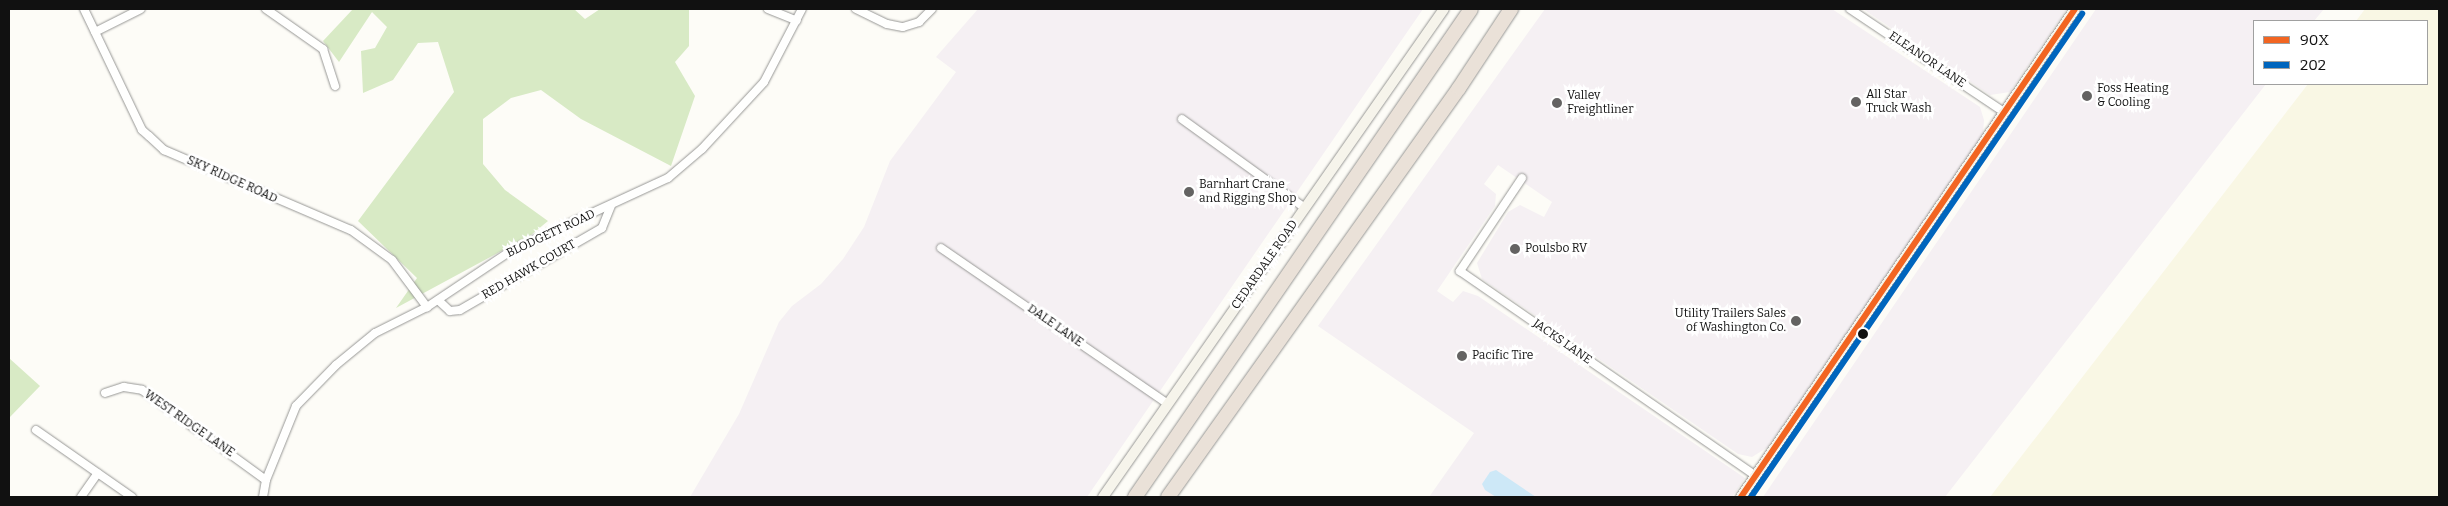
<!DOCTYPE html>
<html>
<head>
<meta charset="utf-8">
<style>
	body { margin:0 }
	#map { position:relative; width:2448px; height:506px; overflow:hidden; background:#fdfcf7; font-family:Bitter,serif }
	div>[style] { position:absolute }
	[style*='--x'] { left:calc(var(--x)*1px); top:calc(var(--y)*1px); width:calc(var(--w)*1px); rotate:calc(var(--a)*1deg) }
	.industrial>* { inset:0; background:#f5f0f3 }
	.farmland>* { inset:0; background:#f9f7e4 }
	.forest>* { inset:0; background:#d8eac5 }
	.water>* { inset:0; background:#cde8f7 }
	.roads { filter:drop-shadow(0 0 1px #979795) drop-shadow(0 0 1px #979795) }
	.street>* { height:8px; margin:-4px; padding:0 4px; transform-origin:4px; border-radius:4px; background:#fffffe }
	.secondary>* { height:10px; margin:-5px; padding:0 5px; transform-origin:5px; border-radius:5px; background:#f6f4eb }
	.highway>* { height:14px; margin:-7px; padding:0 7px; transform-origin:7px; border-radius:7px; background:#eae1d8 }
	.bus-1>* { height:6px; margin:-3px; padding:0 3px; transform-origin:3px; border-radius:3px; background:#f26522 }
	.bus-2>* { height:6px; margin:-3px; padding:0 3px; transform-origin:3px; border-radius:3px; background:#0065bd }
	.dots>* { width:14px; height:14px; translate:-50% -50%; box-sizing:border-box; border:2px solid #fff; border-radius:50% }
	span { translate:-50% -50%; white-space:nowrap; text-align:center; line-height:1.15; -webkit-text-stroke:5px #fff; paint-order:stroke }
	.street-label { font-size:12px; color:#111 }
	.poi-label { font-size:12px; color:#111 }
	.left { translate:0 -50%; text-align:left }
	.right { translate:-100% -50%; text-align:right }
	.frame { position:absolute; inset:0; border:10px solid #111; pointer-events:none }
	.legend { position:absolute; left:2253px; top:20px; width:175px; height:65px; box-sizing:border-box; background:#fff; border:1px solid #a0a0a0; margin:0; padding:6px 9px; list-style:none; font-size:15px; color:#111 }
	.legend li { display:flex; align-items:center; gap:10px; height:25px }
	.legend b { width:25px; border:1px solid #a0a0a0 }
</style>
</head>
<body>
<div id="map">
	<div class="industrial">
		<div style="clip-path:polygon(978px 9px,1423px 9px,1087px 497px,690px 497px,739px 414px,779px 322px,792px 306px,821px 284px,843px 259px,864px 227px,890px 161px,956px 72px,936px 57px)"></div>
		<div style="clip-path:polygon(1545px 9px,1832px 9px,1980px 107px,1984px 120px,1983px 134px,1768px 447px,1752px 457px,1738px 454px,1482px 279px,1477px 263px,1508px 212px,1520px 205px,1544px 217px,1552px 202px,1498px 165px,1484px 184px,1496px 194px,1495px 206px,1437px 291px,1453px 302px,1463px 291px,1478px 296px,1745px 478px,1732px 497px,1429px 497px,1474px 433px,1318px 326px)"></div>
		<div style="clip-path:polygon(1863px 9px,2067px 9px,2010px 92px,1990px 95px)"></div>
		<div style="clip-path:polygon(2096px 9px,2324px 9px,2314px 21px,2254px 21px,2254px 84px,2266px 84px,1945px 497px,1763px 497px)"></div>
	</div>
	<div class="farmland">
		<div style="clip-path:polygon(2365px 9px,2439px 9px,2439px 497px,1990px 497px,2308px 84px,2427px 84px,2427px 21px,2356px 21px)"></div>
	</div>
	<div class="forest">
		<div style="clip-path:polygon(353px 9px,574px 9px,585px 19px,600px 9px,689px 9px,689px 46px,675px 62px,695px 96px,671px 166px,581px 119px,541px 90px,511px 98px,483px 119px,483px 164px,505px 190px,548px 221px,531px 235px,396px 308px,417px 278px,358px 221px,454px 92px,438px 42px,418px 43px,393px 80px,363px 93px,361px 51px,375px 48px,387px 27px,372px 12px,339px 62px,323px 41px)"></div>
		<div style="clip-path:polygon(9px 358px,40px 386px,9px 418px)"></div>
	</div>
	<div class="water">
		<div style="clip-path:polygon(1496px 470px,1536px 497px,1496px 497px,1485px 490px,1482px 484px,1490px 472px)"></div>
	</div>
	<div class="roads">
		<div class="street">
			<div style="--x:84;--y:9;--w:134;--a:64.4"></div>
			<div style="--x:142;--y:130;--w:9;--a:41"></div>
			<div style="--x:149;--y:136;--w:21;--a:43"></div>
			<div style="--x:164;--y:150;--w:203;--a:23.2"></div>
			<div style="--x:351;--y:230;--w:51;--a:36.2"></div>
			<div style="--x:392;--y:260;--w:59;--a:53.3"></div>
			<div style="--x:266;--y:9;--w:70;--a:35.1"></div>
			<div style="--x:323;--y:49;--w:39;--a:72"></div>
			<div style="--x:768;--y:9;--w:31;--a:22"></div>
			<div style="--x:856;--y:9;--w:34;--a:26"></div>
			<div style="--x:887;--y:24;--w:16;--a:11"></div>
			<div style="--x:903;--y:27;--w:17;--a:-17"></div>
			<div style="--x:919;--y:22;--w:18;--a:-45"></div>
			<div style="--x:1850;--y:9;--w:185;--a:33.8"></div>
			<div style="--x:95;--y:32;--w:51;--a:-26.6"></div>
			<div style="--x:1182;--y:119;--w:152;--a:35.9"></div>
			<div style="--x:1522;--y:178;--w:112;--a:123.7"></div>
			<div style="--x:1460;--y:271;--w:360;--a:34.7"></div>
			<div style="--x:941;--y:248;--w:275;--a:34.5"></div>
			<div style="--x:438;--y:300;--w:16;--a:43"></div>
			<div style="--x:450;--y:311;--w:10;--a:-6"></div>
			<div style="--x:460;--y:310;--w:164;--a:-30"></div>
			<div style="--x:602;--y:228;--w:24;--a:-68"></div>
			<div style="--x:105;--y:393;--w:20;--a:-18"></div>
			<div style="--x:124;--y:387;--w:18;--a:9"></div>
			<div style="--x:142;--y:390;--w:153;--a:36"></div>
			<div style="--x:36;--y:430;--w:117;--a:34.9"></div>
			<div style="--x:81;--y:497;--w:29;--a:-55"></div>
			<div style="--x:263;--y:497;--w:17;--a:-80"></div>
			<div style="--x:266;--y:480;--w:80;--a:-67.9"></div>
			<div style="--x:296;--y:406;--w:57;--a:-45.7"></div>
			<div style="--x:336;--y:365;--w:50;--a:-39.4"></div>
			<div style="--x:375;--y:333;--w:58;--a:-26.6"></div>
			<div style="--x:427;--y:307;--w:102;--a:-33.8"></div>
			<div style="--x:512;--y:250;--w:172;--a:-24.8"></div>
			<div style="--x:668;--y:178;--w:45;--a:-40.5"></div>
			<div style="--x:702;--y:149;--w:91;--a:-47.2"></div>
			<div style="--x:764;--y:82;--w:82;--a:-62.5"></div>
		</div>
		<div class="secondary">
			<div style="--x:1103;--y:497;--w:595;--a:-55.06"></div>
			<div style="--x:1741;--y:497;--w:591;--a:-55.61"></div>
		</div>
		<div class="highway">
			<div style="--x:1135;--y:497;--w:592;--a:-55.45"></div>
			<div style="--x:1168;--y:497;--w:502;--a:-54.57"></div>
			<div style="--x:1459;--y:88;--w:95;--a:-56.6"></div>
		</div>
	</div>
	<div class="bus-1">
		<div style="--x:1741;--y:497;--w:591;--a:-55.61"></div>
	</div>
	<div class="bus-2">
		<div style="--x:1751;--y:497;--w:586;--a:-55.58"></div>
	</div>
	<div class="dots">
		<div style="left:2087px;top:96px;background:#646362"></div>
		<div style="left:1856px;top:102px;background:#646362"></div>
		<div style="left:1557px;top:103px;background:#646362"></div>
		<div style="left:1189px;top:192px;background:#646362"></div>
		<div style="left:1515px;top:249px;background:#646362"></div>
		<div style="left:1796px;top:321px;background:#646362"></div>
		<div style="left:1863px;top:334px;background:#111"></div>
		<div style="left:1462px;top:356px;background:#646362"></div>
	</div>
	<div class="street-label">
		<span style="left:1927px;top:60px;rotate:34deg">ELEANOR LANE</span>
		<span style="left:232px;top:180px;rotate:24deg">SKY RIDGE ROAD</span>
		<span style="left:551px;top:234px;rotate:-25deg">BLODGETT ROAD</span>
		<span style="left:1265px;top:265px;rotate:-55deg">CEDARDALE ROAD</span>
		<span style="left:529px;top:270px;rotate:-30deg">RED HAWK COURT</span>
		<span style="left:1055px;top:326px;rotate:35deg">DALE LANE</span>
		<span style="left:1562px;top:342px;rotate:35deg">JACKS LANE</span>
		<span style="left:189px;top:424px;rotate:35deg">WEST RIDGE LANE</span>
	</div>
	<div class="poi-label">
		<span class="left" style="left:2097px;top:96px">Foss Heating<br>&amp; Cooling</span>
		<span class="left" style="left:1866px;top:102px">All Star<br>Truck Wash</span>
		<span class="left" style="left:1567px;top:103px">Valley<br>Freightliner</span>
		<span class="left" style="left:1199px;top:192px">Barnhart Crane<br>and Rigging Shop</span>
		<span class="left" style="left:1525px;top:249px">Poulsbo RV</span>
		<span class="right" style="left:1786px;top:321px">Utility Trailers Sales<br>of Washington Co.</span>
		<span class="left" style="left:1472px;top:356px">Pacific Tire</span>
	</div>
	<div class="frame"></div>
	<ul class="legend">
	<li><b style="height:6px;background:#f26522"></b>90X</li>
	<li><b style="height:6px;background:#0065bd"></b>202</li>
	</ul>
</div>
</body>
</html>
